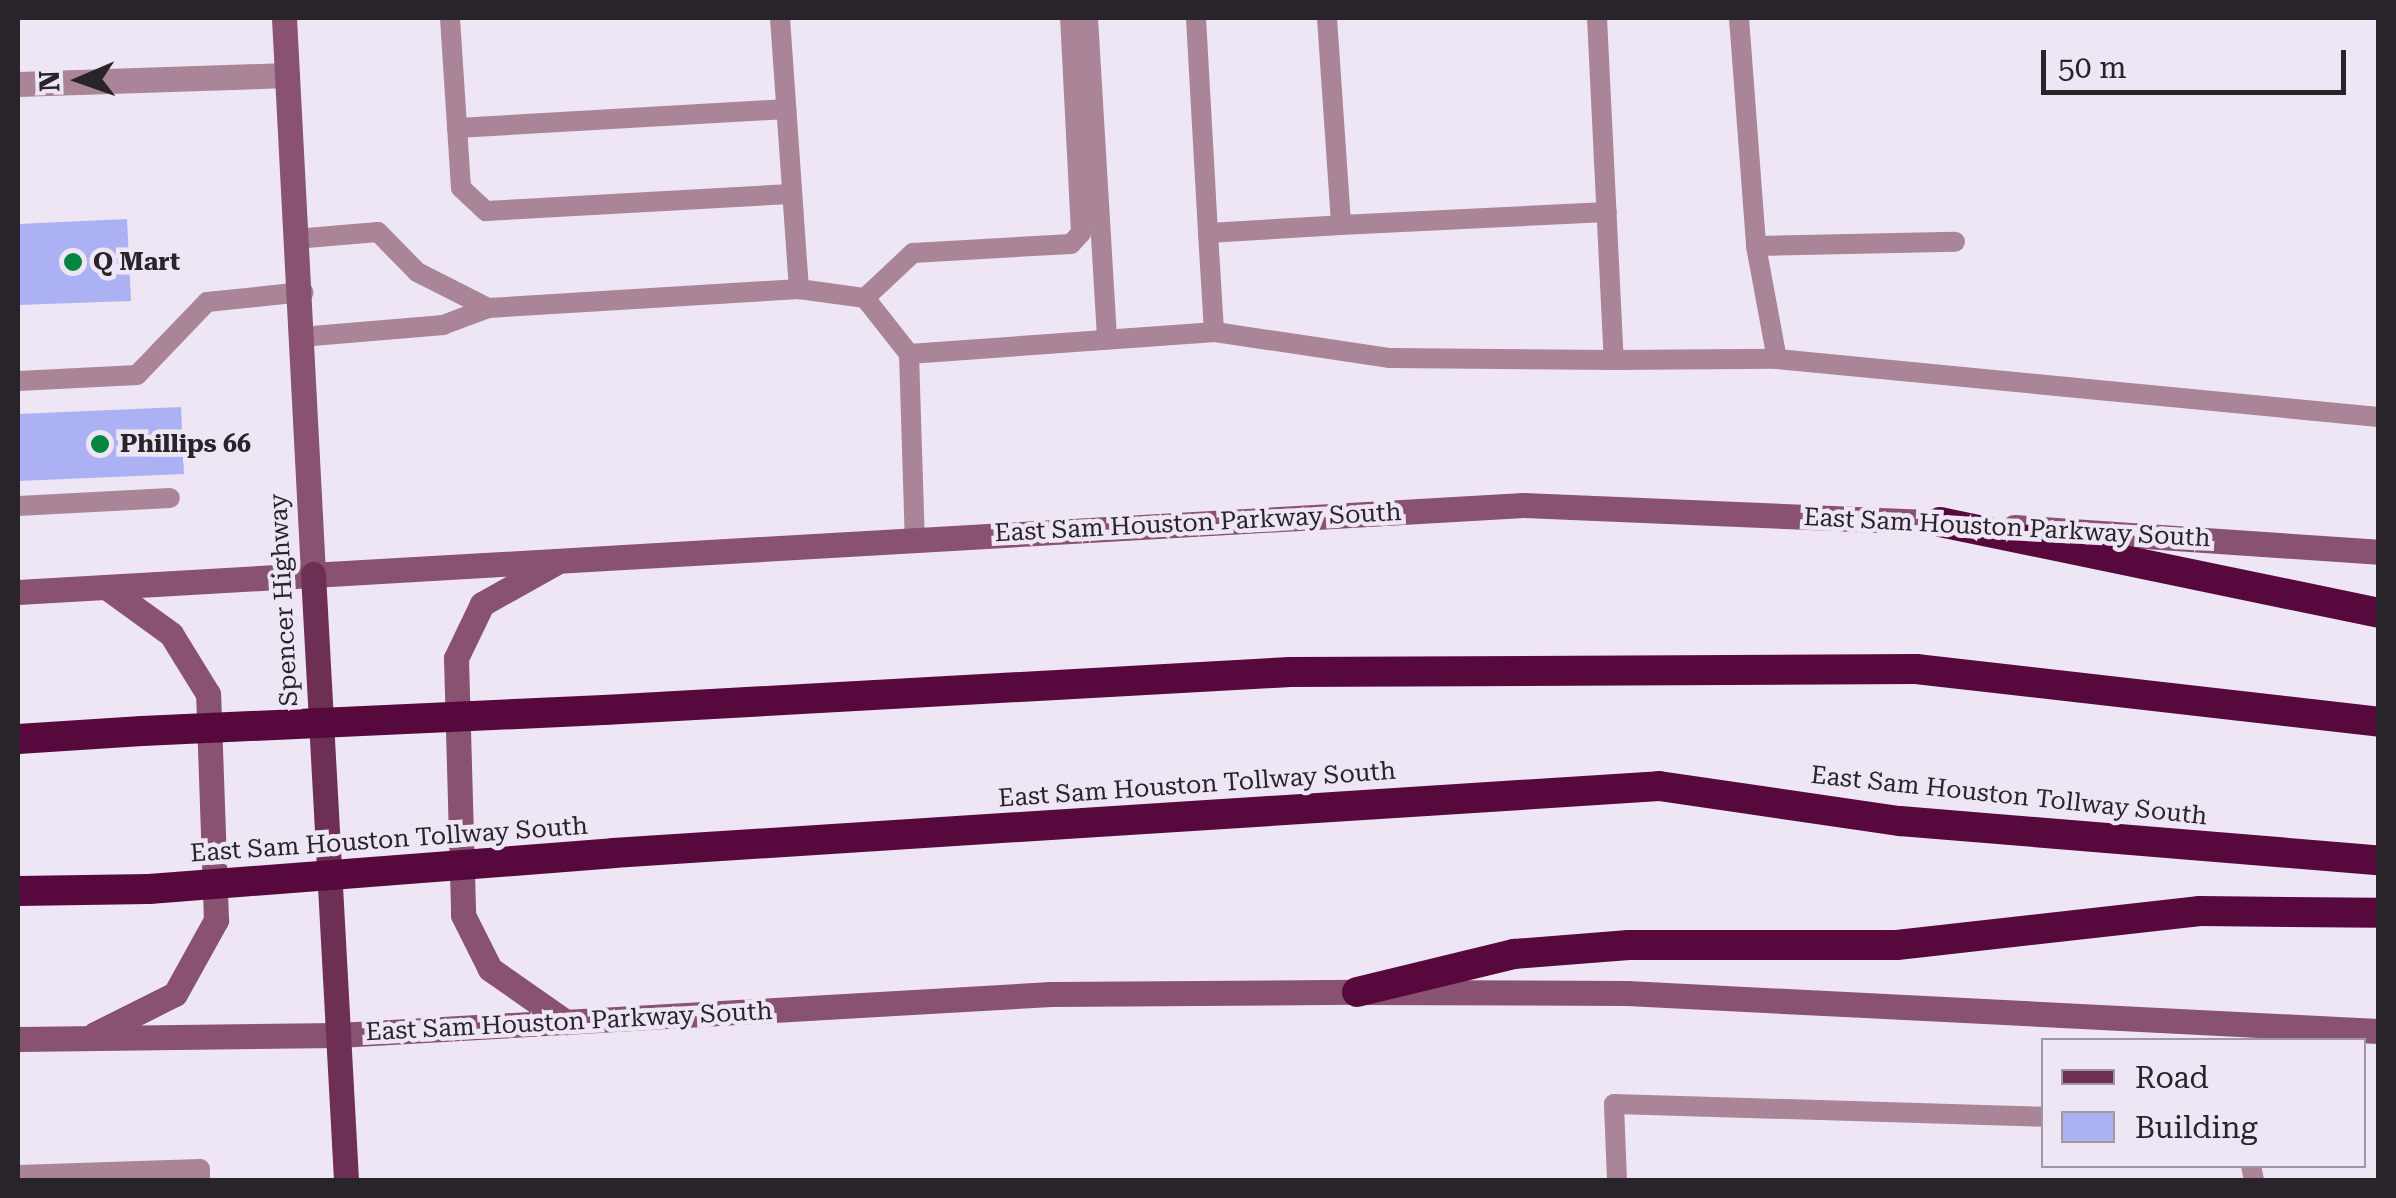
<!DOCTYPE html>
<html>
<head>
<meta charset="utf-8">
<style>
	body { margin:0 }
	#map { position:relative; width:2396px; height:1198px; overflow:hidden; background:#efe6f5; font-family:"Roboto Serif",serif }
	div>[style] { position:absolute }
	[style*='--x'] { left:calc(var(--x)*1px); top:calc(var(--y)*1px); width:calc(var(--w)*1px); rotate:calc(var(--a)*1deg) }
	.building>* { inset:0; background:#acb1f4 }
	.service>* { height:20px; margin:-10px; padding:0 10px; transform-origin:10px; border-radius:10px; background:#aa8497 }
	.minor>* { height:25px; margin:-12.5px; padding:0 12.5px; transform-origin:12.5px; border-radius:12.5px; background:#aa8497 }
	.secondary>* { height:25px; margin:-12.5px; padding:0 12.5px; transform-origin:12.5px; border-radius:12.5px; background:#885270 }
	.primary>* { height:25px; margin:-12.5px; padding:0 12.5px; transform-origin:12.5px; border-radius:12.5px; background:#6e2f54 }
	.motorway>* { height:30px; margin:-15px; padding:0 15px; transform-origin:15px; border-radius:15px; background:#57093d }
	.motorway-bridge>* { height:30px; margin:-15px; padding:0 15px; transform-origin:15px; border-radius:15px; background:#57093d }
	.dots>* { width:28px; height:28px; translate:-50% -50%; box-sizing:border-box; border:5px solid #efe6f5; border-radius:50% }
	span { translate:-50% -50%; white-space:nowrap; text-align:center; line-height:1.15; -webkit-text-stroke:9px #efe6f5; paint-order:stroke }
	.poi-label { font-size:25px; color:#28242a; font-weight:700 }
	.left { translate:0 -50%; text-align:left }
	.street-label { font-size:25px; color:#28242a }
	.frame { position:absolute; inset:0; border:20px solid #28242a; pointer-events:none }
	.legend { position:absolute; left:2041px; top:1038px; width:325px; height:130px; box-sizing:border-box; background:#efe6f5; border:2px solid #9f98a4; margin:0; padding:12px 18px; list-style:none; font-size:30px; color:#28242a }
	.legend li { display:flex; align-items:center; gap:20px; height:50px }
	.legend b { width:50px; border:2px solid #9f98a4 }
	.north { position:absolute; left:30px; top:30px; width:100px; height:100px; -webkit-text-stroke:8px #efe6f5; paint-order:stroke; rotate:268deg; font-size:28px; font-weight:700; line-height:40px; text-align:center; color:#28242a }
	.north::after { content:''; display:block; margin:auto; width:35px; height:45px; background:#28242a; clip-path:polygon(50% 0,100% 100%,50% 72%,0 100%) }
	.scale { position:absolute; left:2041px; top:50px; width:305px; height:45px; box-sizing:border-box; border:5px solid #28242a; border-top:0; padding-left:12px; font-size:30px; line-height:35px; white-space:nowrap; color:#28242a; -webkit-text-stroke:8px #efe6f5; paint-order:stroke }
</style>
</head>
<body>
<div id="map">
	<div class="building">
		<div style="clip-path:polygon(127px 219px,131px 301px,18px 305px,18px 224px)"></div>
		<div style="clip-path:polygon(181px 407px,184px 474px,18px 481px,18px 414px)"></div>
	</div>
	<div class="service">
		<div style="--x:450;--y:18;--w:170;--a:86.3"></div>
		<div style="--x:461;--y:188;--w:34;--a:43"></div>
		<div style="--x:486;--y:211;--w:306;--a:-3.2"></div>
		<div style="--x:780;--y:18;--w:272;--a:86"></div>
		<div style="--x:1088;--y:18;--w:322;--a:86.6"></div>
		<div style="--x:1196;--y:18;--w:215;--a:86.8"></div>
		<div style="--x:1208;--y:233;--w:133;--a:-3.4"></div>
		<div style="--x:1327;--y:18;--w:207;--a:86.1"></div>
		<div style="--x:1341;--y:225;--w:266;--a:-2.8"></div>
		<div style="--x:1597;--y:18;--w:342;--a:87.2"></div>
		<div style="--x:1614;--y:360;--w:163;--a:-0.4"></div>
		<div style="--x:1777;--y:359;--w:604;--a:5.51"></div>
		<div style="--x:1739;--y:18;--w:229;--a:85.7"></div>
		<div style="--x:1756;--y:246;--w:115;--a:79.5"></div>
		<div style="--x:457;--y:128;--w:330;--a:-3.3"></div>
		<div style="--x:1208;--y:233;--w:99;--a:86.5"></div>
		<div style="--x:295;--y:239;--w:83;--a:-4.8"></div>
		<div style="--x:378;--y:232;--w:56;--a:45.7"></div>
		<div style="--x:417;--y:272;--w:80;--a:26.9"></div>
		<div style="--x:1756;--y:246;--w:199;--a:-1.2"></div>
		<div style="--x:865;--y:298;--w:66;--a:-43.2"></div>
		<div style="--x:913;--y:253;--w:158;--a:-3.3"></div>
		<div style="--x:1071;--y:244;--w:15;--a:-48"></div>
		<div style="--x:1081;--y:233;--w:215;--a:-92.9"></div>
		<div style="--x:301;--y:337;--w:143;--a:-4.8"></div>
		<div style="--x:443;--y:325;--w:48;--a:-20.7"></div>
		<div style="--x:488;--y:308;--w:312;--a:-3.5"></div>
		<div style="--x:799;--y:289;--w:67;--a:7.8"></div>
		<div style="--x:865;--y:298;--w:71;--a:51.8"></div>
		<div style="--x:909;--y:354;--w:186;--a:88.2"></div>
		<div style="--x:909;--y:354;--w:307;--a:-4.1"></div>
		<div style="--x:1215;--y:332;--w:177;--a:8.5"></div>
		<div style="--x:1390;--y:358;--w:224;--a:0.5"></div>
		<div style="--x:18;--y:381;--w:119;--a:-2.9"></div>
		<div style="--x:137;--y:375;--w:101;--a:-46.2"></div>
		<div style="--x:207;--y:302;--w:97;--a:-5.9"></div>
		<div style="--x:18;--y:506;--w:152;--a:-3"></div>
		<div style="--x:2251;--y:1166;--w:14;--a:78"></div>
		<div style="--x:18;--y:1175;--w:182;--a:-1.9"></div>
		<div style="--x:200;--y:1169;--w:11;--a:90"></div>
		<div style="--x:1617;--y:1180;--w:76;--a:-92.3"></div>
		<div style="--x:1614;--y:1104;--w:430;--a:1.7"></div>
	</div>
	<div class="minor">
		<div style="--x:18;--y:84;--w:269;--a:-1.9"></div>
	</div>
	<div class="secondary">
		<div style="--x:284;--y:18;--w:557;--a:87.01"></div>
		<div style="--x:2014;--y:527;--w:365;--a:3.9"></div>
		<div style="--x:555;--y:563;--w:84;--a:150.7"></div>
		<div style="--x:482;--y:604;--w:60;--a:115.7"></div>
		<div style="--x:456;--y:658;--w:257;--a:88.4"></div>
		<div style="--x:463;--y:915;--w:60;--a:63.4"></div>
		<div style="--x:490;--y:969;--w:93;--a:34.9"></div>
		<div style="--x:18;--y:592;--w:1508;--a:-3.31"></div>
		<div style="--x:1523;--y:505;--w:436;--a:2.4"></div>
		<div style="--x:95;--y:1034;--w:89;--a:-26.6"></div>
		<div style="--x:175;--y:994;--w:85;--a:-61"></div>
		<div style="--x:216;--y:920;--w:226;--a:-92"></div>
		<div style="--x:208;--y:694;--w:70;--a:-121.7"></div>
		<div style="--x:171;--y:634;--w:80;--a:-144.1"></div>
		<div style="--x:18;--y:1039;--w:320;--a:-0.7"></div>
		<div style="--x:338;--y:1035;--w:714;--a:-3.29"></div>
		<div style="--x:1051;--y:994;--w:306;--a:-0.4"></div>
		<div style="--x:1357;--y:992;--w:270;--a:0.2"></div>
		<div style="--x:1627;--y:993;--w:752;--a:2.9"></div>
	</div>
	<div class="primary">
		<div style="--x:313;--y:574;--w:607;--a:86.88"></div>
	</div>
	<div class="motorway">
		<div style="--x:1940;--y:522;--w:447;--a:11.7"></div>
		<div style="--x:604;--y:710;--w:687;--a:-3.17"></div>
		<div style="--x:1290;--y:672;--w:626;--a:-0.27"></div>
		<div style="--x:1916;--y:669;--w:465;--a:6.5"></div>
		<div style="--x:18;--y:739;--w:124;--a:-3.7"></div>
		<div style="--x:613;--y:853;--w:1048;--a:-3.66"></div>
		<div style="--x:1659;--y:786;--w:244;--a:8.3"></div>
		<div style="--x:1900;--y:821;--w:480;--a:4.7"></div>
		<div style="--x:18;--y:891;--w:131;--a:-0.9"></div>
		<div style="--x:1357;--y:992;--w:162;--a:-13.6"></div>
		<div style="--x:1514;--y:954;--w:115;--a:-4.5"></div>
		<div style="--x:1629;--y:945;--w:268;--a:0"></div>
		<div style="--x:1897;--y:945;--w:305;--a:-6.4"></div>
		<div style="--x:2200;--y:911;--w:178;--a:0.6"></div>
	</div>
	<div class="motorway-bridge">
		<div style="--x:142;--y:731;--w:462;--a:-2.6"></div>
		<div style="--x:149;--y:889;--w:465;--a:-4.4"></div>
	</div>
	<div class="dots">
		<div style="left:73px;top:262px;background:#068540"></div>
		<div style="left:100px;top:444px;background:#068540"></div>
	</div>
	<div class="poi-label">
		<span class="left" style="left:93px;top:262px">Q Mart</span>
		<span class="left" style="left:120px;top:444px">Phillips 66</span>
	</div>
	<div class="street-label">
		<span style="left:1198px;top:523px;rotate:-3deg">East Sam Houston Parkway South</span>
		<span style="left:2007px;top:528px;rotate:3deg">East Sam Houston Parkway South</span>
		<span style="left:284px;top:600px;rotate:-93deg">Spencer Highway</span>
		<span style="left:1197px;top:785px;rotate:-4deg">East Sam Houston Tollway South</span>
		<span style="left:2009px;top:796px;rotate:6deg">East Sam Houston Tollway South</span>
		<span style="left:389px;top:840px;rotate:-4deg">East Sam Houston Tollway South</span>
		<span style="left:569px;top:1022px;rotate:-3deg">East Sam Houston Parkway South</span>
	</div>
	<div class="frame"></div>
	<ul class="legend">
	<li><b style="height:12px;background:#6e2f54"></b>Road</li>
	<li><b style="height:28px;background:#acb1f4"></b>Building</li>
	</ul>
	<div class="north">N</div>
	<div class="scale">50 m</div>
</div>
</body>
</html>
